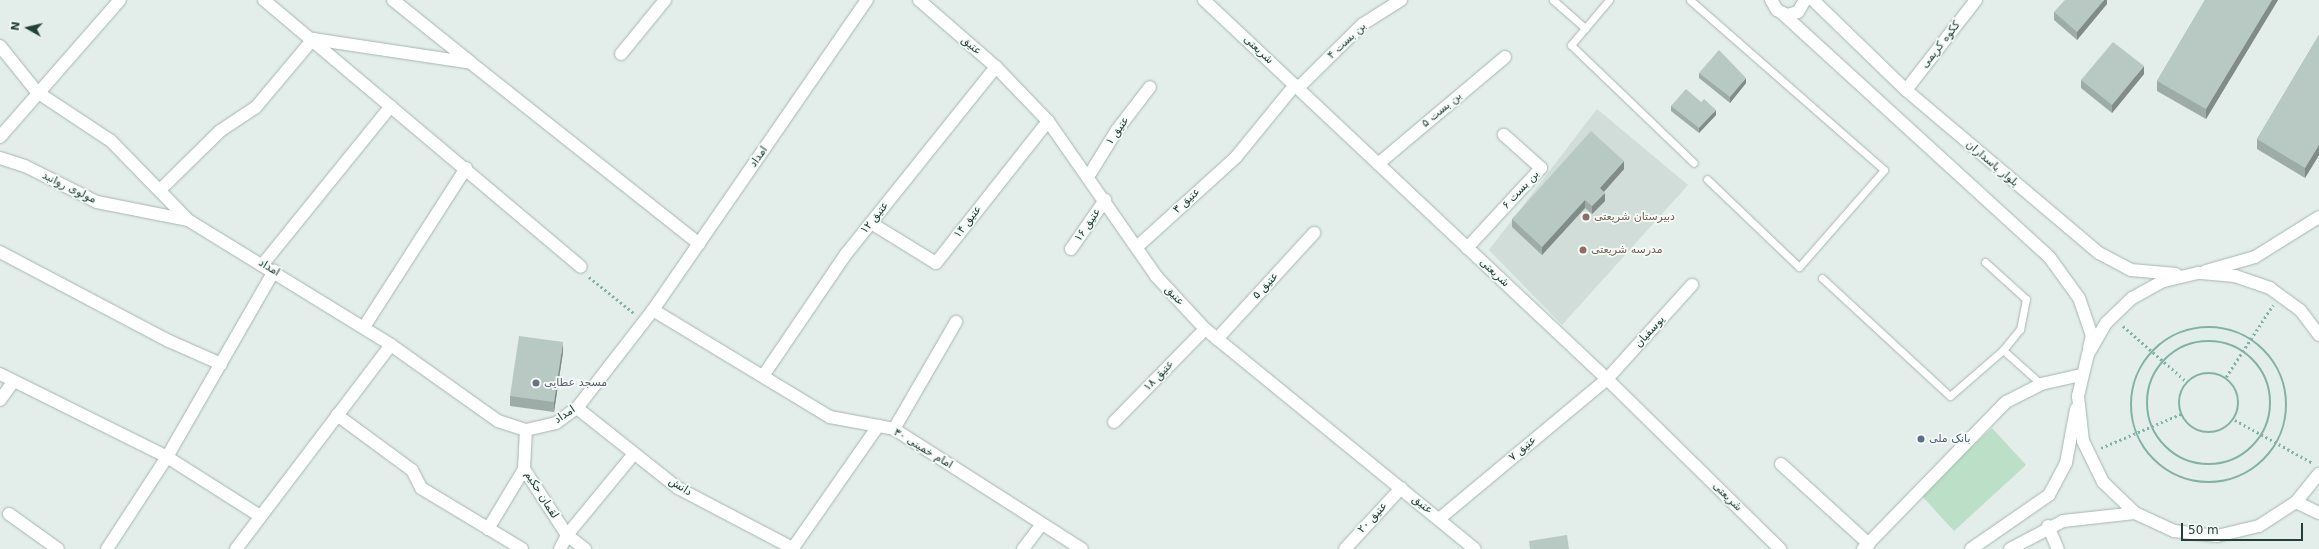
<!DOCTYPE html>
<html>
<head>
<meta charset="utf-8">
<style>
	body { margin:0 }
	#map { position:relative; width:2319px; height:549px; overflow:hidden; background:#e3ede9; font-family:"DejaVu Sans","Noto Naskh Arabic",sans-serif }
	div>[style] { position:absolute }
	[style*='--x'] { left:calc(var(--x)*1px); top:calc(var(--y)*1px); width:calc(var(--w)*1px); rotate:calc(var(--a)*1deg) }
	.built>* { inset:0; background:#d1ddd8 }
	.green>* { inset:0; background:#bbdfc7 }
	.path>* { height:2.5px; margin-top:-1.25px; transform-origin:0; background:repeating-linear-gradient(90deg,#82b2a6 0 2px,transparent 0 5px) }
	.path>.ring { margin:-1.25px; padding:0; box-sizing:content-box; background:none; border:2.5px solid #82b2a6; border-radius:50% }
	.roads { filter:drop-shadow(0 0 1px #a5b6b1) drop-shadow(0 0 1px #a5b6b1) }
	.lane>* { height:7px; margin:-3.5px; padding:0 3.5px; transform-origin:3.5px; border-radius:3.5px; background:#fff }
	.street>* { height:12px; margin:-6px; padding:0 6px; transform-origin:6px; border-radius:6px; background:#fff }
	.secondary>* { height:12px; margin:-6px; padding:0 6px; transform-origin:6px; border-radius:6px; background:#fff }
	.wall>* { inset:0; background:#9eaca8 }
	.shaded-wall>* { inset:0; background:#818c88 }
	.building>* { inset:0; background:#b8c8c3 }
	.dots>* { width:11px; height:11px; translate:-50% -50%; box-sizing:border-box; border:2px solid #f4faf7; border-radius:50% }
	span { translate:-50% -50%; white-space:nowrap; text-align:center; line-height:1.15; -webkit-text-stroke:3.5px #f4faf7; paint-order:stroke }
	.street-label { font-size:11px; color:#224039 }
	.education-label { font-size:11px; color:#785e54 }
	.left { translate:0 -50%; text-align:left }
	.worship-label { font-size:11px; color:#5b616d }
	.service-label { font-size:11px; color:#4e5e75 }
	.north { position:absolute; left:8px; top:8px; width:40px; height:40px; -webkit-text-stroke:3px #f4faf7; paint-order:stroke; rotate:278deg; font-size:11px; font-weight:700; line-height:16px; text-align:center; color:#224039 }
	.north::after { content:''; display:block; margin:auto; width:14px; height:18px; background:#224039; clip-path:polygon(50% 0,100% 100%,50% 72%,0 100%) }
	.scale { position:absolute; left:2181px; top:523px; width:122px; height:18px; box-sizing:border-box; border:2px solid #224039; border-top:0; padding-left:5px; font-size:12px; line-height:14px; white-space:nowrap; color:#224039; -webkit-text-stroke:3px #f4faf7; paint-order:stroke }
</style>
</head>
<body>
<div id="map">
	<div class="built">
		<div style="clip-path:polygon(1597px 109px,1688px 185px,1562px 325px,1489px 250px)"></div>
	</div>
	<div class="green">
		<div style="clip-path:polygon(1992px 428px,2026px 465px,1954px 531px,1921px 495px)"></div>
	</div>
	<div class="path">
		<div style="--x:589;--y:277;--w:59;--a:38.8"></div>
		<div style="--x:2123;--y:326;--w:85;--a:41.2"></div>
		<div class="ring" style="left:2131px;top:327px;width:153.5px;height:153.5px"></div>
		<div class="ring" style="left:2147px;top:341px;width:121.5px;height:121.5px"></div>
		<div class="ring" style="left:2179px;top:373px;width:57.5px;height:57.5px"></div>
		<div style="--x:2226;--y:377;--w:86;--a:-56.9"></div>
		<div style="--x:2235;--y:420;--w:89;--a:28.9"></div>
		<div style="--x:2101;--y:448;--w:87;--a:-23"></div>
	</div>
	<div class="roads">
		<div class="lane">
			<div style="--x:1553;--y:0;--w:43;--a:41.2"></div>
			<div style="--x:1609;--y:0;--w:59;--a:130.2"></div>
			<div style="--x:1571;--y:45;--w:170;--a:43.8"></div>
			<div style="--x:1690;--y:0;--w:258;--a:41.2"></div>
			<div style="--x:1884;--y:170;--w:129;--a:131.2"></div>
			<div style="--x:1799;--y:267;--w:127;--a:-136.3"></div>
			<div style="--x:1985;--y:262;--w:55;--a:42.1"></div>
			<div style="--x:2026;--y:299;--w:31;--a:101"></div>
			<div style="--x:2020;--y:329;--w:27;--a:129"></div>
			<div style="--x:1822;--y:278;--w:174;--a:42.7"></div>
			<div style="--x:1950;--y:396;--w:70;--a:-41"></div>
			<div style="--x:2003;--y:350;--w:51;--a:41.8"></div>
		</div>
		<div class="street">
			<div style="--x:264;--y:0;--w:414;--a:40.1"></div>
			<div style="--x:393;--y:0;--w:99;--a:38.8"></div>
			<div style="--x:1204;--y:0;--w:553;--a:43.24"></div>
			<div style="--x:1607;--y:379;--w:243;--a:44.5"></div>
			<div style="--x:0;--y:46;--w:59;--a:51.2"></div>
			<div style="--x:37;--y:92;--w:89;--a:33.5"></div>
			<div style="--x:111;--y:141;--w:110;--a:45.7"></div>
			<div style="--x:621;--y:54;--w:70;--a:-50.8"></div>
			<div style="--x:1298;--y:88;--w:91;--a:-44.6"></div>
			<div style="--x:1363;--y:24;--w:45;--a:-32.3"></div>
			<div style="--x:1906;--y:90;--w:114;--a:-52.1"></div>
			<div style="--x:0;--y:137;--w:182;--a:-48.8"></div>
			<div style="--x:1378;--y:164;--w:166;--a:-40.1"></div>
			<div style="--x:1088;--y:177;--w:55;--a:-58.3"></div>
			<div style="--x:1117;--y:130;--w:54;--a:-52.5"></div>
			<div style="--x:160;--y:190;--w:84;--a:-44.5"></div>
			<div style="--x:220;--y:131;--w:43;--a:-33.7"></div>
			<div style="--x:256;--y:107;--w:89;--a:-50"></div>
			<div style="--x:313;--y:39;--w:160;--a:8.6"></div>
			<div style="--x:471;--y:63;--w:291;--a:38.4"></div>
			<div style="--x:871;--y:223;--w:76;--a:31.6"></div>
			<div style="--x:936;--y:263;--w:181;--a:-51.7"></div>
			<div style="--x:1138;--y:246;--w:132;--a:-42.2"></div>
			<div style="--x:1236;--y:157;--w:93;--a:-50.7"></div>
			<div style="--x:1467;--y:248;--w:109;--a:-47.2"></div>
			<div style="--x:1541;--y:168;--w:50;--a:-138.3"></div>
			<div style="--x:1071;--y:249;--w:60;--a:-55.2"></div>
			<div style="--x:0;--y:252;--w:191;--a:27.8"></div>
			<div style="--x:169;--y:341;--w:57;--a:23.9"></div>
			<div style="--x:263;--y:264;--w:203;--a:-51"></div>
			<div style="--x:653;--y:310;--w:207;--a:31.2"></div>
			<div style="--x:830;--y:417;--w:65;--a:10.6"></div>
			<div style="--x:894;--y:429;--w:223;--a:32.6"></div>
			<div style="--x:364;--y:327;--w:189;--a:-57.3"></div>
			<div style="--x:1217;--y:339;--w:144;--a:-47.5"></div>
			<div style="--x:0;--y:374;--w:186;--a:26.4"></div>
			<div style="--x:167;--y:457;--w:110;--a:32.4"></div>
			<div style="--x:763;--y:376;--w:148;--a:-55.8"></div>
			<div style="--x:846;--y:254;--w:240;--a:-51.3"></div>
			<div style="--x:0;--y:400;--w:22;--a:-54"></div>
			<div style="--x:337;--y:415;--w:93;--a:36.3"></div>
			<div style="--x:412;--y:470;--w:20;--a:63"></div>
			<div style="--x:421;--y:488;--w:118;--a:31.1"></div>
			<div style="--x:1114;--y:422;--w:130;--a:-45.6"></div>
			<div style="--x:894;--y:429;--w:124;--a:-59.9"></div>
			<div style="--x:526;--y:430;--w:39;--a:93"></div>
			<div style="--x:524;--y:469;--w:79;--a:56.9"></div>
			<div style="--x:567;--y:535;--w:23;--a:38"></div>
			<div style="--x:1781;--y:464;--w:119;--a:42.3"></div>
			<div style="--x:9;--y:514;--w:60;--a:35.5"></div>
			<div style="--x:1439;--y:519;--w:219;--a:-39.8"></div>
			<div style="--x:1607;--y:379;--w:127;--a:-47.9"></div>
			<div style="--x:2048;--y:526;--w:25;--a:67"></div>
			<div style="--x:488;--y:529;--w:70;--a:-59"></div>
			<div style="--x:793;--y:548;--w:149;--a:-55.1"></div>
			<div style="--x:107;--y:549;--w:110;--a:-56.9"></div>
			<div style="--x:167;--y:457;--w:215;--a:-60.1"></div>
			<div style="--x:236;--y:549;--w:256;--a:-52.8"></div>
			<div style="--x:560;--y:549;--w:16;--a:-63"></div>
			<div style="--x:567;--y:535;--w:104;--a:-50.5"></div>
			<div style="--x:1023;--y:549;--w:31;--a:-53"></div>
			<div style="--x:1345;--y:549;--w:83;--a:-47.4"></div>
			<div style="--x:1863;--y:549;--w:205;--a:-45.8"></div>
			<div style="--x:2006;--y:402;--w:39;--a:-27"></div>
			<div style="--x:2041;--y:384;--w:41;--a:-12.7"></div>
		</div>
		<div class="secondary">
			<div style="--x:919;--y:0;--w:102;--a:41"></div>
			<div style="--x:996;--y:67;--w:75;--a:46.1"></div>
			<div style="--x:1048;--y:121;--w:189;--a:55.1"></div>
			<div style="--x:1156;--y:276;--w:72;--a:47.2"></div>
			<div style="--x:1205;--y:329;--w:348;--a:39.2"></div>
			<div style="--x:1771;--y:0;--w:12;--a:59"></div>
			<div style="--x:1777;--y:10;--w:11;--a:27"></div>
			<div style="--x:1787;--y:15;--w:11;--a:-15"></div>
			<div style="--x:1798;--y:12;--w:14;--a:-60"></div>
			<div style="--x:1813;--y:0;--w:129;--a:44.1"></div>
			<div style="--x:1906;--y:90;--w:253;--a:40.2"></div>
			<div style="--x:2099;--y:253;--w:36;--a:28"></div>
			<div style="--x:2131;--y:270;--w:45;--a:5.1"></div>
			<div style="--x:1782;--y:13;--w:363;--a:42.4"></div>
			<div style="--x:2050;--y:258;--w:49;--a:54.1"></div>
			<div style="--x:2079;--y:298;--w:39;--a:71"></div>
			<div style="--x:2092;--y:335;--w:13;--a:103"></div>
			<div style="--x:0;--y:158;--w:26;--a:18"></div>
			<div style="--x:25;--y:166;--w:80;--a:26.6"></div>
			<div style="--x:97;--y:202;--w:93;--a:11.2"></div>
			<div style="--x:188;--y:220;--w:238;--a:31.6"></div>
			<div style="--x:391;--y:345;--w:131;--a:35.4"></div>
			<div style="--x:498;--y:421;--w:29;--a:18"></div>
			<div style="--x:526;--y:430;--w:31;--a:-13"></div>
			<div style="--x:556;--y:423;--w:26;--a:-36"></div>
			<div style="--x:577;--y:408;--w:124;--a:-52.2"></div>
			<div style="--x:653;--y:310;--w:377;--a:-55.4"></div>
			<div style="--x:2206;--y:271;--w:51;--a:-15.9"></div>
			<div style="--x:2255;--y:257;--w:75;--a:-32"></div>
			<div style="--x:2319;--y:335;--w:31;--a:-127"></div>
			<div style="--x:2300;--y:310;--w:37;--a:-144"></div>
			<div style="--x:2270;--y:288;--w:37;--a:-161"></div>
			<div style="--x:2235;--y:276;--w:37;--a:-175"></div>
			<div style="--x:2198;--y:273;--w:36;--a:167"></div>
			<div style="--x:2163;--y:281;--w:35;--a:151"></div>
			<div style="--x:2132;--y:298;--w:36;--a:136"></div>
			<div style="--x:2106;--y:323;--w:36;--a:120"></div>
			<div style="--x:2088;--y:354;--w:43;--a:103.4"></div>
			<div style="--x:2078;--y:396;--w:45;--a:83.7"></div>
			<div style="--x:2083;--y:441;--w:46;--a:64"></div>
			<div style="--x:2103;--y:482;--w:45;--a:44.1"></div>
			<div style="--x:2135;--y:513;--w:43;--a:24.8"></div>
			<div style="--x:2174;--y:531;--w:43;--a:6.6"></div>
			<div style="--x:2217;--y:536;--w:43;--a:-13.4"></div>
			<div style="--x:2259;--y:526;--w:44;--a:-33"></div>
			<div style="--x:2296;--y:502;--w:36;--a:-51"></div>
			<div style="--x:577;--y:408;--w:129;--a:38.4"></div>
			<div style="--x:678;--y:488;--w:131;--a:27.7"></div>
			<div style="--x:2296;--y:502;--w:25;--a:26"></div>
			<div style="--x:1971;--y:549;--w:95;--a:-34.7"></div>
			<div style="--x:2049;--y:495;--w:36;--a:-62"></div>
			<div style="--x:2066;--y:463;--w:55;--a:-79.5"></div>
			<div style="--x:2010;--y:549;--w:60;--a:-27.8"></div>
			<div style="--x:2063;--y:521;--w:72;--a:-6.3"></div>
		</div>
	</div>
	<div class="wall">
		<div style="clip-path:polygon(2107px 0,2107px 4px,2077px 40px,2054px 20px,2054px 12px)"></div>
		<div style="clip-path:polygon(2205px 0,2278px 0,2206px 119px,2157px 91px,2157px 81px)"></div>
		<div style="clip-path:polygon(2319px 35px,2319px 155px,2305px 178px,2257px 149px,2257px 139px)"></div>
		<div style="clip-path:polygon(1699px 73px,1746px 83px,1730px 103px,1699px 78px)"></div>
		<div style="clip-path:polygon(2144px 74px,2112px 113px,2081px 88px,2081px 80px)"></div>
		<div style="clip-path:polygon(1701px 102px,1716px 115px,1699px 133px,1671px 111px,1671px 106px)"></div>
		<div style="clip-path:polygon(1624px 169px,1604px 192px,1605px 201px,1592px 214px,1585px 208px,1542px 255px,1512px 227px,1512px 219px)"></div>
		<div style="clip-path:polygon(563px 352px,554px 412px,510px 406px,510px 396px)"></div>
	</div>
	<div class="shaded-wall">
		<div style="clip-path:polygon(2104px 0,2107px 0,2107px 4px,2077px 40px,2077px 32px)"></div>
		<div style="clip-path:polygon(2272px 0,2278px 0,2206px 119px,2206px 109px)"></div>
		<div style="clip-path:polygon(2144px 66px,2144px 74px,2112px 113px,2112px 105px)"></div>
		<div style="clip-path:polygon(1746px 78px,1746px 83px,1730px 103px,1730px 97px)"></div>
		<div style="clip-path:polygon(1716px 110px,1716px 115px,1699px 133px,1699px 128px)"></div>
		<div style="clip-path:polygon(2319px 145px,2319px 155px,2305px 178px,2305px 168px)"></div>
		<div style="clip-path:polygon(1624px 161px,1624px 169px,1600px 196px,1600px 188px)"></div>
		<div style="clip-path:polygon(1605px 193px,1605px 201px,1592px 214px,1592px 206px)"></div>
		<div style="clip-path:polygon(1585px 200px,1585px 208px,1542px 255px,1542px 247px)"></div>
		<div style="clip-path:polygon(563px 342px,563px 352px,554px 412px,554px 402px)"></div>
	</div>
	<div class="building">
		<div style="clip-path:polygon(2065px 0,2104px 0,2077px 32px,2054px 12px)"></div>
		<div style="clip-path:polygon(2205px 0,2272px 0,2206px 109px,2157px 81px)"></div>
		<div style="clip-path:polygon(2319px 35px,2319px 145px,2305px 168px,2257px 139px)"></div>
		<div style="clip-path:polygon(2113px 42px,2144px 66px,2112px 105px,2081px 80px)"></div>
		<div style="clip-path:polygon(1719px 50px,1746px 78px,1730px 97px,1699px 73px)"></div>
		<div style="clip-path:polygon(1686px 89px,1701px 102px,1704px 99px,1716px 110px,1699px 128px,1671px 106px)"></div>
		<div style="clip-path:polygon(1591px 131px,1624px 161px,1600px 188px,1605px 193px,1592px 206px,1585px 200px,1542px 247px,1512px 219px)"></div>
		<div style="clip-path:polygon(519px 336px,563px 342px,554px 402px,510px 396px)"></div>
		<div style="clip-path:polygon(1567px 535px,1569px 549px,1530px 549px,1529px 541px)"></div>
	</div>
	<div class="dots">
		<div style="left:1586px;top:217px;background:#8d6e63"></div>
		<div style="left:1583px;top:250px;background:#8d6e63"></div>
		<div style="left:536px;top:383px;background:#6b7280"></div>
		<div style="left:1921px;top:439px;background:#5c6f8a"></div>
	</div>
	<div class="street-label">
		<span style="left:1347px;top:41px;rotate:-43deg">بن بست ۴</span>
		<span style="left:1941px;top:45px;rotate:-52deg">ککوه کریمی</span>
		<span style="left:971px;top:46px;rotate:41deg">عتیق</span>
		<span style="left:1258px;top:50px;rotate:43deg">شریعتی</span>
		<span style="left:1442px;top:110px;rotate:-40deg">بن بست ۵</span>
		<span style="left:1118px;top:131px;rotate:-55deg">عتیق ۱</span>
		<span style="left:759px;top:157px;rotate:-55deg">امداد</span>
		<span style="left:1992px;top:164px;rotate:40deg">بلوار پاسداران</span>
		<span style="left:69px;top:188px;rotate:26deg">مولوی روانبد</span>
		<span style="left:1521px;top:190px;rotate:-47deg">بن بست ۶</span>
		<span style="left:1187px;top:201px;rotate:-42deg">عتیق ۳</span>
		<span style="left:875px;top:218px;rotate:-51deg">عتیق ۱۲</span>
		<span style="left:968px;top:222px;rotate:-52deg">عتیق ۱۴</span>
		<span style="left:1088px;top:225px;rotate:-55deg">عتیق ۱۶</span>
		<span style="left:269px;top:268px;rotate:31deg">امداد</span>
		<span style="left:1494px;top:273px;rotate:43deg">شریعتی</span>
		<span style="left:1266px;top:286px;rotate:-47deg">عتیق ۵</span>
		<span style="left:1174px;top:296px;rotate:47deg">عتیق</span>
		<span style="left:1650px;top:332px;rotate:-48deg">یوسفیان</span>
		<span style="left:1159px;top:376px;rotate:-46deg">عتیق ۱۸</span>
		<span style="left:565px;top:415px;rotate:-34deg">امداد</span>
		<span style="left:923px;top:449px;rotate:31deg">امام خمینی ۳۰</span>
		<span style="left:1523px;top:449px;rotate:-40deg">عتیق ۷</span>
		<span style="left:680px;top:487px;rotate:32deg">دانش</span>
		<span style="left:541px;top:495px;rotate:58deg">لقمان حکیم</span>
		<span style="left:1727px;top:497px;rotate:44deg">شریعتی</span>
		<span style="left:1422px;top:505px;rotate:39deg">عتیق</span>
		<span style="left:1373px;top:518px;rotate:-47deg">عتیق ۲۰</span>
	</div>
	<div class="education-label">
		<span class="left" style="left:1594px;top:217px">دبیرستان شریعتی</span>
		<span class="left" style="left:1591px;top:250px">مدرسه شریعتی</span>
	</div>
	<div class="worship-label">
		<span class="left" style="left:544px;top:383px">مسجد عطایی</span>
	</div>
	<div class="service-label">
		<span class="left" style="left:1929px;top:439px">بانک ملی</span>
	</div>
	<div class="north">N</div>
	<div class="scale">50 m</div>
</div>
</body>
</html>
